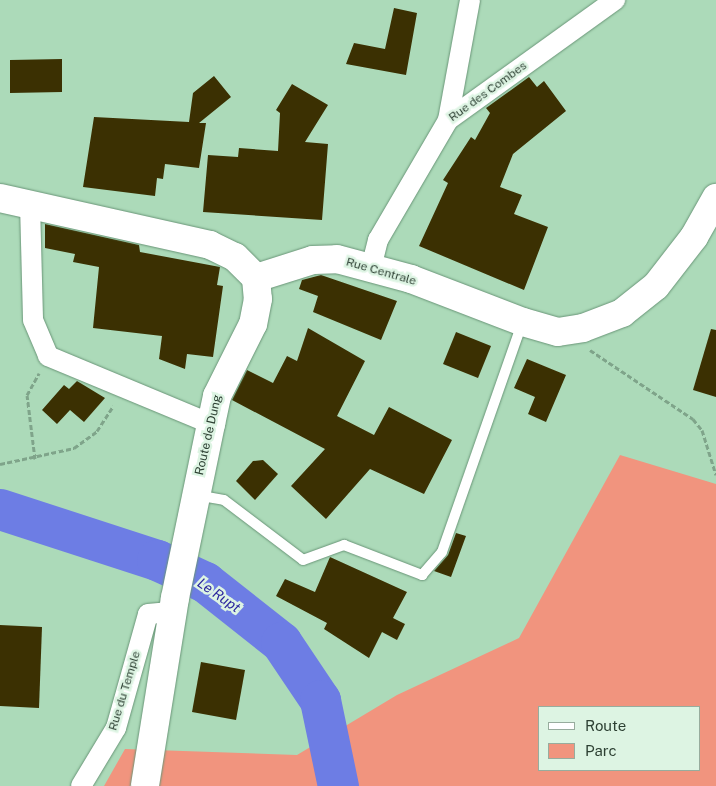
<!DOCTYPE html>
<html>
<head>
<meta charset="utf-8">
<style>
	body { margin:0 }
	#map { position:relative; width:716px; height:786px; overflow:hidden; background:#acdab9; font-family:"Public Sans",sans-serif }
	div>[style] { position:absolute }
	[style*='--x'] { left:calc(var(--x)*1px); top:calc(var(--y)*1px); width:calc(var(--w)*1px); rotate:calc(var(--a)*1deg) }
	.green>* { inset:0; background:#f1947e }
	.river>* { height:41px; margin:-20.5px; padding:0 20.5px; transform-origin:20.5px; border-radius:20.5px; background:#6d7de4 }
	.building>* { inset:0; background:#3b3002 }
	.path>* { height:3px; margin-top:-1.5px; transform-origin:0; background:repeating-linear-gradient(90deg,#7fa48a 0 5px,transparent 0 7.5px) }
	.roads { filter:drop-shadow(0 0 1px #699577) drop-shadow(0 0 1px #699577) }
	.service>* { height:10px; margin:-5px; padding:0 5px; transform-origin:5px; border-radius:5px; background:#fff }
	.minor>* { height:20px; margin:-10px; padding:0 10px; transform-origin:10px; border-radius:10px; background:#fff }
	.secondary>* { height:28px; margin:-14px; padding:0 14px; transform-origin:14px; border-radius:14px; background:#fff }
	span { translate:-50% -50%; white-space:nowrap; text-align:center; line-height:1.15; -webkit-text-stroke:5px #ddf4e3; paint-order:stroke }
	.street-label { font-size:12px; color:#2d4033 }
	.water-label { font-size:14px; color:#2b269e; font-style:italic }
	.legend { position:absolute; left:538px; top:706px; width:162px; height:65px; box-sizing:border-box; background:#ddf4e3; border:1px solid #97ac9d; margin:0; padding:6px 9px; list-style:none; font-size:15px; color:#2d4033 }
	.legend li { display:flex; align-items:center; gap:10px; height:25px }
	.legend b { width:25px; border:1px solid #97ac9d }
</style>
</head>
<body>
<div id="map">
	<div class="green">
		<div style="clip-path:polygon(evenodd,620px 455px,716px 484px,716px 786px,104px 786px,125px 749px,297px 755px,397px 695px,519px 638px,620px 455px,540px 707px,700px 707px,700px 770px,540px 770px,540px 707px)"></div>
	</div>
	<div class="river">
		<div style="--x:0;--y:509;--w:165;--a:18"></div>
		<div style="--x:157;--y:560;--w:53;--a:24.6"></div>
		<div style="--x:205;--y:582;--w:97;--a:38.3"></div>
		<div style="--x:281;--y:642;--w:70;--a:56.1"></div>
		<div style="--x:320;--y:700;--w:88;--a:78.2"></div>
	</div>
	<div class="building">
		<div style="clip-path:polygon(394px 8px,417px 13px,406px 75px,346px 64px,354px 43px,385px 49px)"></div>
		<div style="clip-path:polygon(62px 59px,62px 92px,10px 93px,10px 60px)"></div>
		<div style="clip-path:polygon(214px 76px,231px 97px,199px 123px,206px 123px,199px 168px,165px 164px,163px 179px,157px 178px,155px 196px,83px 187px,94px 117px,189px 122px,193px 93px)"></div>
		<div style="clip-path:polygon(529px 77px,537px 87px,544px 81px,566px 111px,513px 154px,500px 187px,522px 195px,514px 214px,548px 227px,524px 290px,419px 246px,448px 183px,443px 180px,471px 137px,475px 140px,490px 113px,486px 108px)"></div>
		<div style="clip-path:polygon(292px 84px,328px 105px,305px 142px,328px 144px,322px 220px,203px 212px,208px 155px,238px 157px,239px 148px,278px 151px,280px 113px,276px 110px)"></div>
		<div style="clip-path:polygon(45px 224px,139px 245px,140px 252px,220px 267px,217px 285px,223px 286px,213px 357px,187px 354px,185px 369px,159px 359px,162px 336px,93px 328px,99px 267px,73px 262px,75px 254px,45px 248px)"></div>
		<div style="clip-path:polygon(321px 275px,397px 301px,381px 340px,313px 312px,318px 296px,299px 289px,302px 280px)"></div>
		<div style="clip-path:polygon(308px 328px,365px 361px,337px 416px,374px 435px,389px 407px,452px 440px,424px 494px,370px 469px,326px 519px,291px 486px,325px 449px,232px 400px,247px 370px,273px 383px,287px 356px,297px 361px)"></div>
		<div style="clip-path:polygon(711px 329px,716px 330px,716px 397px,693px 390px)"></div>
		<div style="clip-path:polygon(456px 332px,491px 346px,478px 378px,443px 364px)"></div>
		<div style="clip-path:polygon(527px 359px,566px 375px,546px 422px,528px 414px,535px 397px,514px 388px)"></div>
		<div style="clip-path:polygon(77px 381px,105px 398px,84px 422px,70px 410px,57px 424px,42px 410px,64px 385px,69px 389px)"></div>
		<div style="clip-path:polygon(263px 460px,278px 474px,255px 500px,236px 481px,253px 461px)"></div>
		<div style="clip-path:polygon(456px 533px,466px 536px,451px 577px,434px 571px,448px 555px)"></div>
		<div style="clip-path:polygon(330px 557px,407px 592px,393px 618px,405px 624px,397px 640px,382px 632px,369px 658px,324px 629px,327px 623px,276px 596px,285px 579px,315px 592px)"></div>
		<div style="clip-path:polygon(0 625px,42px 627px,39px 708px,0 706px)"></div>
		<div style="clip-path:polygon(201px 662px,245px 670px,236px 720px,192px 712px)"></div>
	</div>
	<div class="path">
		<div style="--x:590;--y:350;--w:124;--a:33.8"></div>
		<div style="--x:693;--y:419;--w:14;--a:51"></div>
		<div style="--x:702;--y:430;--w:47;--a:72.7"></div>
		<div style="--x:35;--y:459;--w:64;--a:-97.1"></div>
		<div style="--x:27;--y:395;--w:25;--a:-61"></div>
		<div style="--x:0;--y:464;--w:76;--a:-12.2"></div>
		<div style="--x:74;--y:448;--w:29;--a:-36"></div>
		<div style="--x:97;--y:431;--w:30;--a:-57"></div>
	</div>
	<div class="roads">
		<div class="service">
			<div style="--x:196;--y:495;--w:28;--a:10"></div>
			<div style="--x:224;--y:500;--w:99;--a:37.2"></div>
			<div style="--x:303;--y:560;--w:44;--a:-20.1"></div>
			<div style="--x:344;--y:545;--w:84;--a:21"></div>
			<div style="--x:422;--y:575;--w:30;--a:-49"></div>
			<div style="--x:442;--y:552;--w:243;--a:-70.7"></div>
		</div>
		<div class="minor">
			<div style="--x:448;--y:120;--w:122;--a:-79.6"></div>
			<div style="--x:30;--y:204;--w:116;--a:88.5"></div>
			<div style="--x:33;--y:320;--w:39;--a:67"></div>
			<div style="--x:48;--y:356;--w:177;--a:22.6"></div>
			<div style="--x:371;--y:268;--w:29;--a:-76"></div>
			<div style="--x:378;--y:240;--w:139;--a:-59.7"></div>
			<div style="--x:448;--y:120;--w:206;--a:-35.7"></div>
			<div style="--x:81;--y:786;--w:68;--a:-58.9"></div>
			<div style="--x:116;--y:728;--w:118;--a:-74.3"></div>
			<div style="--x:148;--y:614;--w:25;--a:-5"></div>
		</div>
		<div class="secondary">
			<div style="--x:0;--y:198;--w:215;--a:12.6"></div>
			<div style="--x:210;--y:245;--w:28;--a:26"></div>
			<div style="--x:235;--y:257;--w:30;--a:45"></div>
			<div style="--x:256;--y:278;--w:21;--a:85"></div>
			<div style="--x:258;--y:299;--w:25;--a:101"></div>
			<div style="--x:253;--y:324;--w:80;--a:116.6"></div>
			<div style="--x:217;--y:396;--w:29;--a:102"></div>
			<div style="--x:211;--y:424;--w:178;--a:101.7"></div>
			<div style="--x:175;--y:598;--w:190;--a:99.1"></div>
			<div style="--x:256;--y:278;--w:60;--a:-17.5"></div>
			<div style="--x:313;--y:260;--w:24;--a:-2"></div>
			<div style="--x:337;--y:259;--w:77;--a:15.1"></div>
			<div style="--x:411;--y:279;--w:120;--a:21"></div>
			<div style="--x:523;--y:322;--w:36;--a:16"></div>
			<div style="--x:558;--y:332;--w:25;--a:-9"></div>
			<div style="--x:583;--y:328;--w:42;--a:-21"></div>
			<div style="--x:622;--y:313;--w:43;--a:-38.5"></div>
			<div style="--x:656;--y:286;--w:62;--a:-52.2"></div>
			<div style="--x:694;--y:237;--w:45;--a:-60.6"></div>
		</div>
	</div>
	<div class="street-label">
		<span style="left:488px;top:92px;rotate:-36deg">Rue des Combes</span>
		<span style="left:381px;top:272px;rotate:16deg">Rue Centrale</span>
		<span style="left:209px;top:435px;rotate:-77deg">Route de Dung</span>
		<span style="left:125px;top:691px;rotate:-73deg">Rue du Temple</span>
	</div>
	<div class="water-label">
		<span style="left:219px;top:595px;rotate:35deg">Le Rupt</span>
	</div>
	<ul class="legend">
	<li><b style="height:6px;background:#fff"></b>Route</li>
	<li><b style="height:14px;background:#f1947e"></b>Parc</li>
	</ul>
</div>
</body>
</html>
